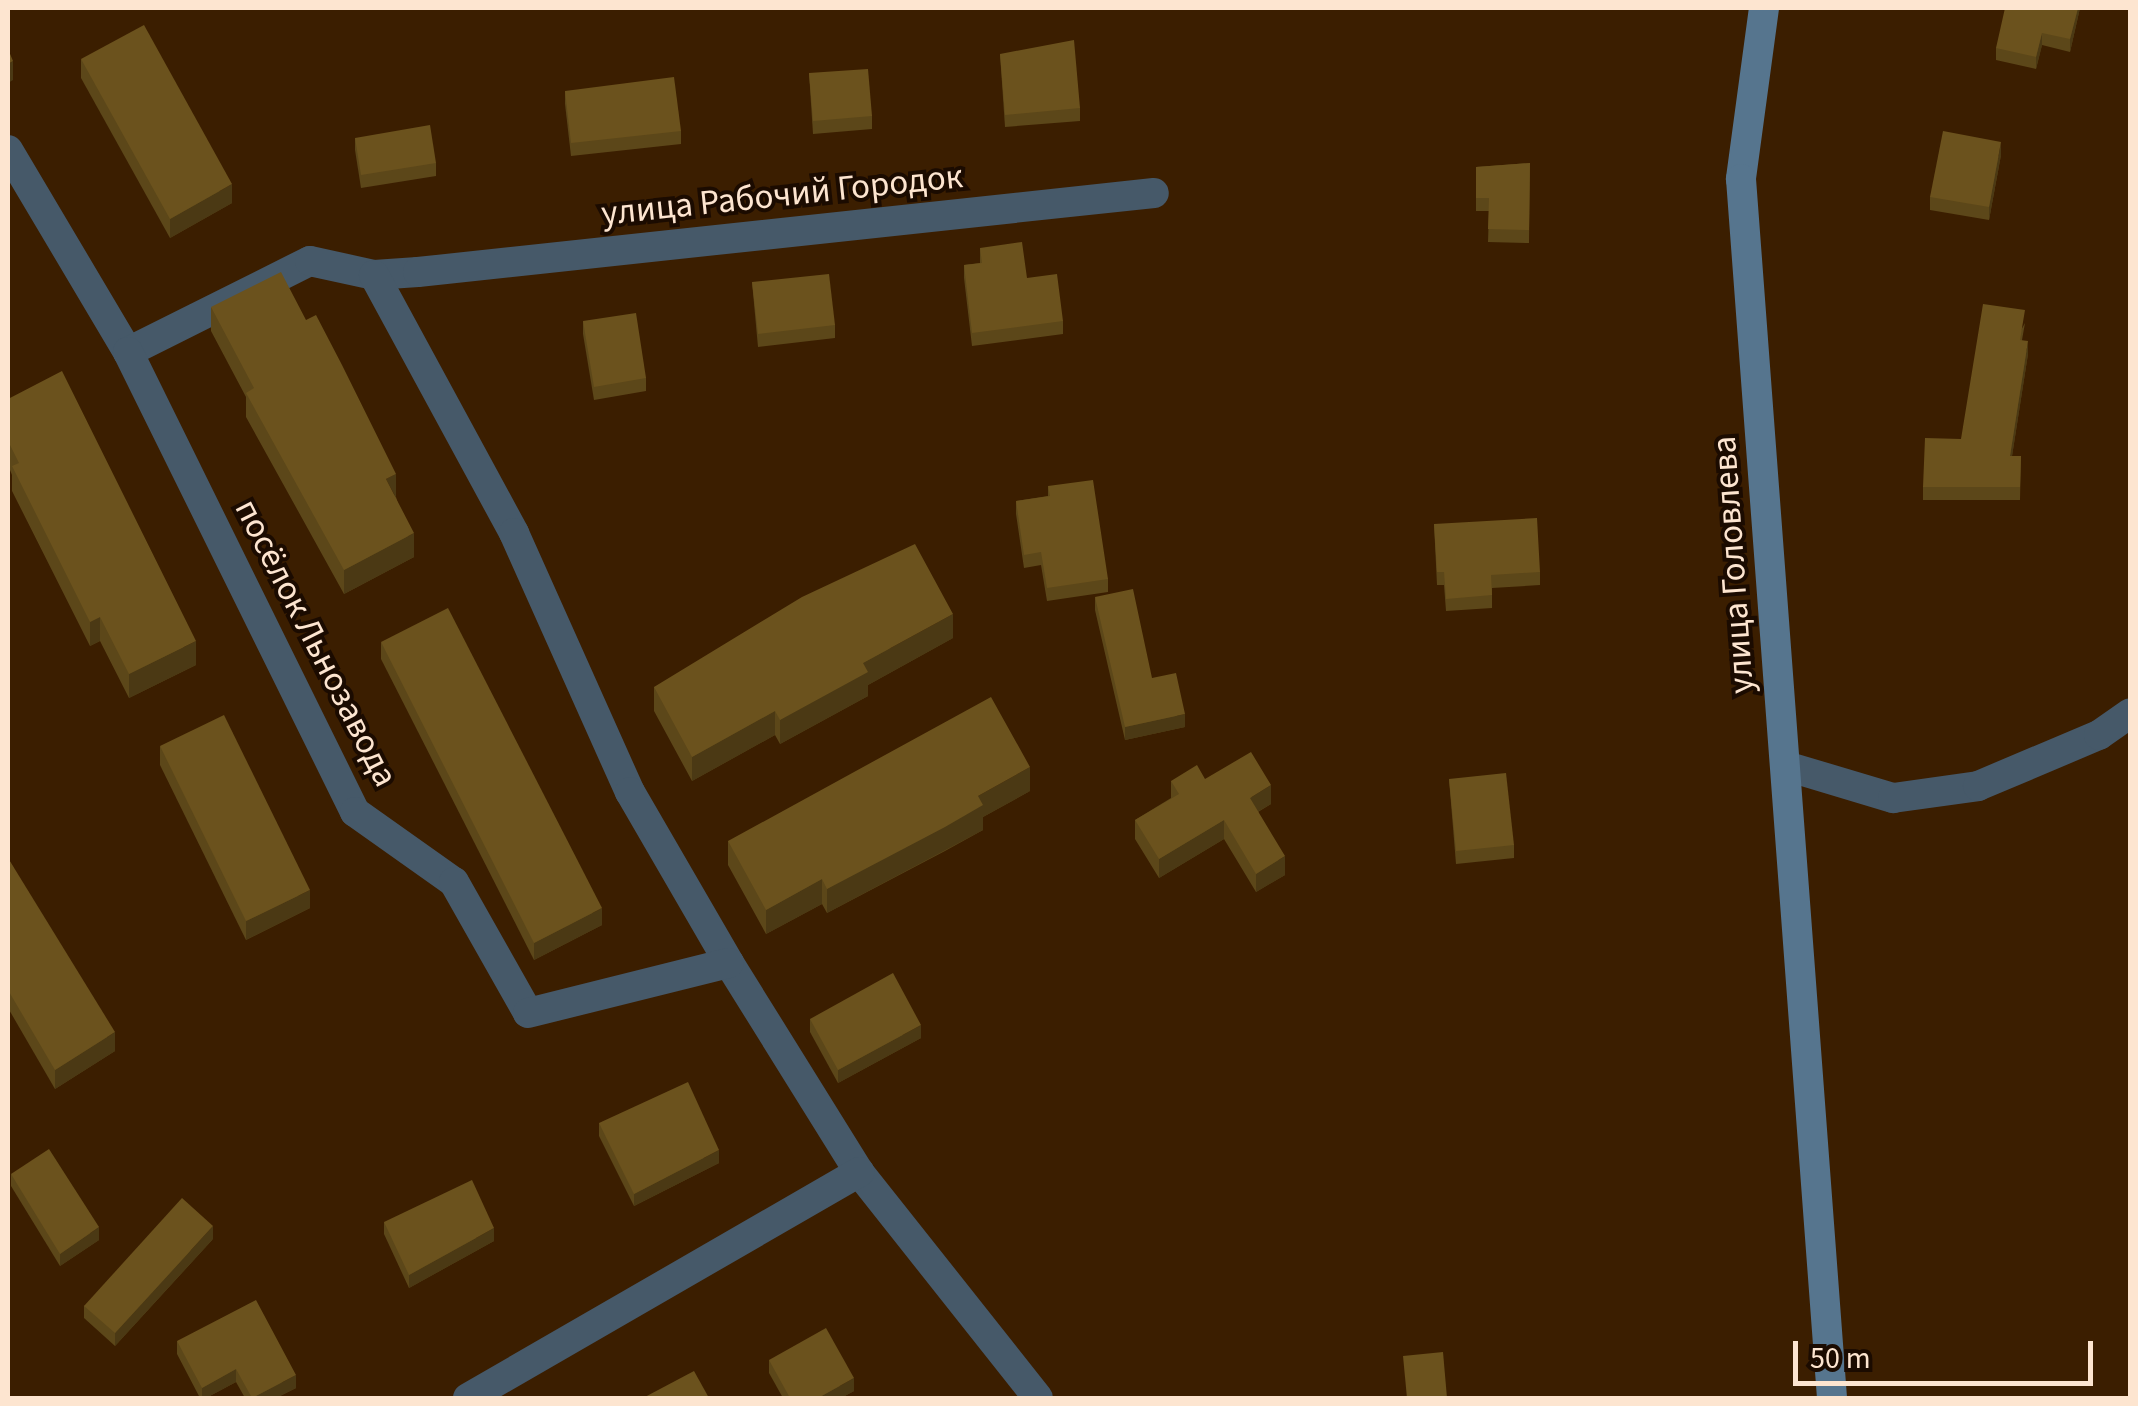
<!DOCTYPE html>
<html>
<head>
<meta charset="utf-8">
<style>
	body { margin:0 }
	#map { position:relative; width:2138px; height:1406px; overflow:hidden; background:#3b1e00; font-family:"Source Sans 3",sans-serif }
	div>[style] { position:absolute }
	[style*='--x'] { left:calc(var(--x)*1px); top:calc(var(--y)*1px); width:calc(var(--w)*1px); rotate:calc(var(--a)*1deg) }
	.street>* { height:30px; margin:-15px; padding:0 15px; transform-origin:15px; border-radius:15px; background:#465969 }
	.secondary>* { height:30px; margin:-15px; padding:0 15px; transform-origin:15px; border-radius:15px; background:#56758e }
	.wall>* { inset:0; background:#5c4719 }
	.shaded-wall>* { inset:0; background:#4b3914 }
	.building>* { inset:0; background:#6b521d }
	span { translate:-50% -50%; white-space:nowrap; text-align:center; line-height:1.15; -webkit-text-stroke:8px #1b0b00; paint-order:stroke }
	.street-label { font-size:35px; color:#fde5d0 }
	.frame { position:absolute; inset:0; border:10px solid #fde5d0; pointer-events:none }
	.scale { position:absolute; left:1793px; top:1341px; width:300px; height:45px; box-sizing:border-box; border:5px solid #fde5d0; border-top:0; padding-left:12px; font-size:30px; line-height:35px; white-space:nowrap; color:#fde5d0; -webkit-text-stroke:8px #1b0b00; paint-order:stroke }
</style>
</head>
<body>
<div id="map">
	<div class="street">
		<div style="--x:8;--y:150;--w:235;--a:59.3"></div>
		<div style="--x:128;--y:352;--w:203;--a:-26.6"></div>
		<div style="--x:310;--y:261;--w:66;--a:12.3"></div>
		<div style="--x:374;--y:275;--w:44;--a:-3.9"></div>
		<div style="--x:418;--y:272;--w:740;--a:-6.13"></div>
		<div style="--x:374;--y:275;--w:294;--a:61.5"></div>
		<div style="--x:514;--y:533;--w:284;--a:65.9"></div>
		<div style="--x:630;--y:792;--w:198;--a:59.9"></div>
		<div style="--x:729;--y:963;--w:246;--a:58.1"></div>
		<div style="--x:859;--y:1172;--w:288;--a:51.6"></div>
		<div style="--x:128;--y:352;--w:513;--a:63.73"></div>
		<div style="--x:355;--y:812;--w:121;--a:35.3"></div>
		<div style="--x:454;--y:882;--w:150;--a:60.5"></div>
		<div style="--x:528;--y:1013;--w:207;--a:-14"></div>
		<div style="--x:1786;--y:766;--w:112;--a:16.7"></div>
		<div style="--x:1893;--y:798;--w:86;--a:-8"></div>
		<div style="--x:1978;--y:786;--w:131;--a:-22.9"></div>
		<div style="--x:2099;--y:735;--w:38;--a:-35"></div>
		<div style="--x:468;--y:1398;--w:452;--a:-30"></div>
	</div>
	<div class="secondary">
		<div style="--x:1764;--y:8;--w:173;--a:97.7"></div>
		<div style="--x:1741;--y:179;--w:1222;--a:85.73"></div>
	</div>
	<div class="wall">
		<div style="clip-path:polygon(2080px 8px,2070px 52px,2042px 45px,2036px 69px,1996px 60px,1996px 48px)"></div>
		<div style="clip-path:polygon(1000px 54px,1080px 108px,1080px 121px,1005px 127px)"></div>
		<div style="clip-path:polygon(81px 59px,232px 203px,170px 238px,81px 78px)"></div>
		<div style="clip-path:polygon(809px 73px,872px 116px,872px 129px,813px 134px)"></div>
		<div style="clip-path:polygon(565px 91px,681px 131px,681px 144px,571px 156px,565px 104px)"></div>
		<div style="clip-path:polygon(355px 138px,436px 163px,436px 176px,361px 188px,355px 150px)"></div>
		<div style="clip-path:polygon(2001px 155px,1989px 220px,1930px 210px,1930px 197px)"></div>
		<div style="clip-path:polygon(1530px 163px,1529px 243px,1488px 242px,1489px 211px,1476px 211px,1476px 167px)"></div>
		<div style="clip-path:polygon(980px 248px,1027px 278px,1063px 321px,1063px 334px,972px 346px,964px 278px,964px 265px,980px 263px)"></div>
		<div style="clip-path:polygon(752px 282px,835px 325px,835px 338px,758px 347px)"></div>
		<div style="clip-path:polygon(211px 307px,396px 497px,414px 557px,344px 594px,246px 417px,246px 397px,211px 331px)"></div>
		<div style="clip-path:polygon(583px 321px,646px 378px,646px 391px,594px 400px,583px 334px)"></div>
		<div style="clip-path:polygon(2025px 323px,2022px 340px,2028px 354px,2012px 456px,2021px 456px,2020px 500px,1923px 500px,1923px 487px,1961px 439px)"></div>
		<div style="clip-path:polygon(8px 399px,196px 665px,129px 698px,100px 641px,90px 646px,12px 491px,12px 475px,8px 465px)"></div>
		<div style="clip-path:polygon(1048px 486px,1108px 579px,1108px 592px,1047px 601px,1041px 565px,1024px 568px,1016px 514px,1016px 501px,1048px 496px)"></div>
		<div style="clip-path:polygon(1434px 524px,1540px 572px,1540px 585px,1492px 588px,1492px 608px,1446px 611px,1444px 585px,1437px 585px)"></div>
		<div style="clip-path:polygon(1095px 597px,1185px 727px,1125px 740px,1095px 610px)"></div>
		<div style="clip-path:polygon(953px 638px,868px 685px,868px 696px,780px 744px,775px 735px,692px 781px,654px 711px,654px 687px)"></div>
		<div style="clip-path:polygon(381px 642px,602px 925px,534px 960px,381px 659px)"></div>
		<div style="clip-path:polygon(160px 746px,310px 908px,246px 940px,160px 765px)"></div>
		<div style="clip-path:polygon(1205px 779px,1271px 804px,1258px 812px,1285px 875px,1256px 892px,1224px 839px,1159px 878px,1135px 839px,1135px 820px,1171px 798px,1171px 781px)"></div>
		<div style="clip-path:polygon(1449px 779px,1514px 845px,1514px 858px,1456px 864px)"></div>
		<div style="clip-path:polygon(1030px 791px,983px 817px,983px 830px,945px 851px,827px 913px,822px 904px,766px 934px,728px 865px,728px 841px)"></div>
		<div style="clip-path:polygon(8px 858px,115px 1051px,55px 1089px,8px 1008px)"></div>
		<div style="clip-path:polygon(810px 1019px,921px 1038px,838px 1083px,810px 1032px)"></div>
		<div style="clip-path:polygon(599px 1123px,719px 1163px,634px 1206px,599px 1136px)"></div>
		<div style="clip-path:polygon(11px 1174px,99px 1240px,60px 1266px,11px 1186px)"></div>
		<div style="clip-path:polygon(384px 1222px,494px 1241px,409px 1288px,384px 1234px)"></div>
		<div style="clip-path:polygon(213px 1239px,115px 1346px,84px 1318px,84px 1306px)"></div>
		<div style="clip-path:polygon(177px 1341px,296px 1388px,276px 1398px,245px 1398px,236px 1382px,206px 1398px,200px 1398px,177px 1354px)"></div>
		<div style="clip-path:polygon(769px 1360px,854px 1391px,841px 1398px,783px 1398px,769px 1373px)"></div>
	</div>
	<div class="shaded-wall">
		<div style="clip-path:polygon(2078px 8px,2080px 8px,2070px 52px,2070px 39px)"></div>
		<div style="clip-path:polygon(2042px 33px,2042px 45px,2036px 69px,2036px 57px)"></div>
		<div style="clip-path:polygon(13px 61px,13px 80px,8px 83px,8px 64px)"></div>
		<div style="clip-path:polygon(2001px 142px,2001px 155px,1989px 220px,1989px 207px)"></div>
		<div style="clip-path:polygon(232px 184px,232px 203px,170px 238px,170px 219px)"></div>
		<div style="clip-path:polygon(10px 301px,10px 320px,8px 321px,8px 303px)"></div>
		<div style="clip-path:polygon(2028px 341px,2028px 354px,2010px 469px,2010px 456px)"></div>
		<div style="clip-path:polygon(396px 474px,396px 498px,386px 479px)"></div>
		<div style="clip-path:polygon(414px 533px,414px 557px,344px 594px,344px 570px)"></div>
		<div style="clip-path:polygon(953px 614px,953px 638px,868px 685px,868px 696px,780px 744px,780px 720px,863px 663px)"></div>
		<div style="clip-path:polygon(100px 617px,100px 641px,90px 646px,90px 622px)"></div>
		<div style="clip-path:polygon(196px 641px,196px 665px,129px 698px,129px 674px)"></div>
		<div style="clip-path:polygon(775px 711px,775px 735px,692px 781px,692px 757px)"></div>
		<div style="clip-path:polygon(1185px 714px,1185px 727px,1125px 740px,1125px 727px)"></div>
		<div style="clip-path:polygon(1030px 767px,1030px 791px,983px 817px,983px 830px,827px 913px,827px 889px,978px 796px)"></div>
		<div style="clip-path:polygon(1271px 785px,1271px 804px,1250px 816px,1250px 798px)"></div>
		<div style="clip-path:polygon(1224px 820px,1224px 839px,1159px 878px,1159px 859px)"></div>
		<div style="clip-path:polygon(1285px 856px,1285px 875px,1256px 892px,1256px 874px)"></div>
		<div style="clip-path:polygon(822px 879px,822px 904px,766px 934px,766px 910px)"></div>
		<div style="clip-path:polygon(310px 890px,310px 908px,246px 940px,246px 921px)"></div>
		<div style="clip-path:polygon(602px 908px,602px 925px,534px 960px,534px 943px)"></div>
		<div style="clip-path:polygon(921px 1025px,921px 1038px,838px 1083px,838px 1070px)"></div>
		<div style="clip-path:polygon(115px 1032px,115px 1051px,55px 1089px,55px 1070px)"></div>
		<div style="clip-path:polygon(719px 1150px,719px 1163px,634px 1206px,634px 1194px)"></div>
		<div style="clip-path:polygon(213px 1226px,213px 1239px,115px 1346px,115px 1333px)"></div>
		<div style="clip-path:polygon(99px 1227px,99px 1240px,60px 1266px,60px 1254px)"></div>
		<div style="clip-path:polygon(494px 1228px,494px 1241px,409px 1288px,409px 1275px)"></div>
		<div style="clip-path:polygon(236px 1369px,236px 1382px,206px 1398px,202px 1398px,202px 1388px)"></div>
		<div style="clip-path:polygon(296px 1375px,296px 1388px,276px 1398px,252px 1398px)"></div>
		<div style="clip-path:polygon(854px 1378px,854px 1391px,841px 1398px,818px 1398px)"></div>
	</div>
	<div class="building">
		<div style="clip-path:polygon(2005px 8px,2078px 8px,2070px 39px,2042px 33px,2036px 57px,1996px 48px)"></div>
		<div style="clip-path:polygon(144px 25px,232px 184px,170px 219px,81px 59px)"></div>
		<div style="clip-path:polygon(1074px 40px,1080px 108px,1005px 115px,1000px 54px)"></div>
		<div style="clip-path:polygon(8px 49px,13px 61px,8px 64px)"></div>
		<div style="clip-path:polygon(868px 69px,872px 116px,813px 121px,809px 73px)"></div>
		<div style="clip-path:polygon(674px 77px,681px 131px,571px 143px,565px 91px)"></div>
		<div style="clip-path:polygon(430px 125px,436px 163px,361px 175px,355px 138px)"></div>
		<div style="clip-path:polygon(1943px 131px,2001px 142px,1989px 207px,1930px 197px)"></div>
		<div style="clip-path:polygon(1530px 163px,1529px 230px,1488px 229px,1489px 198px,1476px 198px,1476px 167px)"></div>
		<div style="clip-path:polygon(1022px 242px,1027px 278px,1057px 274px,1063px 321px,972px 333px,964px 265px,982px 263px,980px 248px)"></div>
		<div style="clip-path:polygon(281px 272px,306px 320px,316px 315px,342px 365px,396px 474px,386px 479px,414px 533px,344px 570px,246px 393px,254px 388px,211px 307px)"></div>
		<div style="clip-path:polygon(829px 274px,835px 325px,758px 334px,752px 282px)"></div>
		<div style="clip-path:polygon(1983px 304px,2025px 310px,2020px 340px,2028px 341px,2010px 456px,2021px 456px,2020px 487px,1923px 487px,1925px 438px,1961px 439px)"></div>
		<div style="clip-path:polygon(636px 313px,646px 378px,594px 387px,583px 321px)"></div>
		<div style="clip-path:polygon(62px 371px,196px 641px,129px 674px,100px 617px,90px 622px,12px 466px,19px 463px,8px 441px,8px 399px)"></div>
		<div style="clip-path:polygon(1093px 480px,1108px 579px,1047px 588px,1041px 552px,1024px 555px,1016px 501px,1050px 496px,1048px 486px)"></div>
		<div style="clip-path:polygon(1537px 518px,1540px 572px,1491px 575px,1492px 595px,1446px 599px,1444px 572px,1437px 572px,1434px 524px)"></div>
		<div style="clip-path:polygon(915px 544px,953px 614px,863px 663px,868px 672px,780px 720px,775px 711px,692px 757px,654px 687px,802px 597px)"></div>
		<div style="clip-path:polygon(1133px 589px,1152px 678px,1176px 673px,1185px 714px,1125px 727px,1095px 597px)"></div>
		<div style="clip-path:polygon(448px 608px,602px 908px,534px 943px,381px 642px)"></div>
		<div style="clip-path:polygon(991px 697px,1030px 767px,978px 796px,983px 805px,945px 827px,827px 889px,822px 879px,766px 910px,728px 841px)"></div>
		<div style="clip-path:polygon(224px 715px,310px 890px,246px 921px,160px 746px)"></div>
		<div style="clip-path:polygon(1251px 752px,1271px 785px,1250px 798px,1285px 856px,1256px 874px,1224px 820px,1159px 859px,1135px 820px,1179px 794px,1171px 781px,1197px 765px,1205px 779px)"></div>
		<div style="clip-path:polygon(1506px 773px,1514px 845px,1456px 851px,1449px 779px)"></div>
		<div style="clip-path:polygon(8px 858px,115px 1032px,55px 1070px,8px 990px)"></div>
		<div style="clip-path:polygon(893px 973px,921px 1025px,838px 1070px,810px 1019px)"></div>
		<div style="clip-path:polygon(688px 1082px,719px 1150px,634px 1194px,599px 1123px)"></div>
		<div style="clip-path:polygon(49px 1149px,99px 1227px,60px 1254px,11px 1174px)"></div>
		<div style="clip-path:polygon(472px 1180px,494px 1228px,409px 1275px,384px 1222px)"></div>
		<div style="clip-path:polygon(182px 1198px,213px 1226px,115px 1333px,84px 1306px)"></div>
		<div style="clip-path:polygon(256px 1300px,296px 1375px,252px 1398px,236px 1369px,202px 1388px,177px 1341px)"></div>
		<div style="clip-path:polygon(826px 1328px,854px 1378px,818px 1398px,790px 1398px,769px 1360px)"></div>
		<div style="clip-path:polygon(1443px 1352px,1447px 1398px,1407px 1398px,1403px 1356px)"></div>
		<div style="clip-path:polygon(694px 1371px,709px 1398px,643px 1398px)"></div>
	</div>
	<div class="street-label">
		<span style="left:782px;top:195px;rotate:-6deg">улица Рабочий Городок</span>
		<span style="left:1733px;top:565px;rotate:-94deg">улица Головлева</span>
		<span style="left:316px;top:643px;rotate:63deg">посёлок Льнозавода</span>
	</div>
	<div class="frame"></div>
	<div class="scale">50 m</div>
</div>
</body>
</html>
